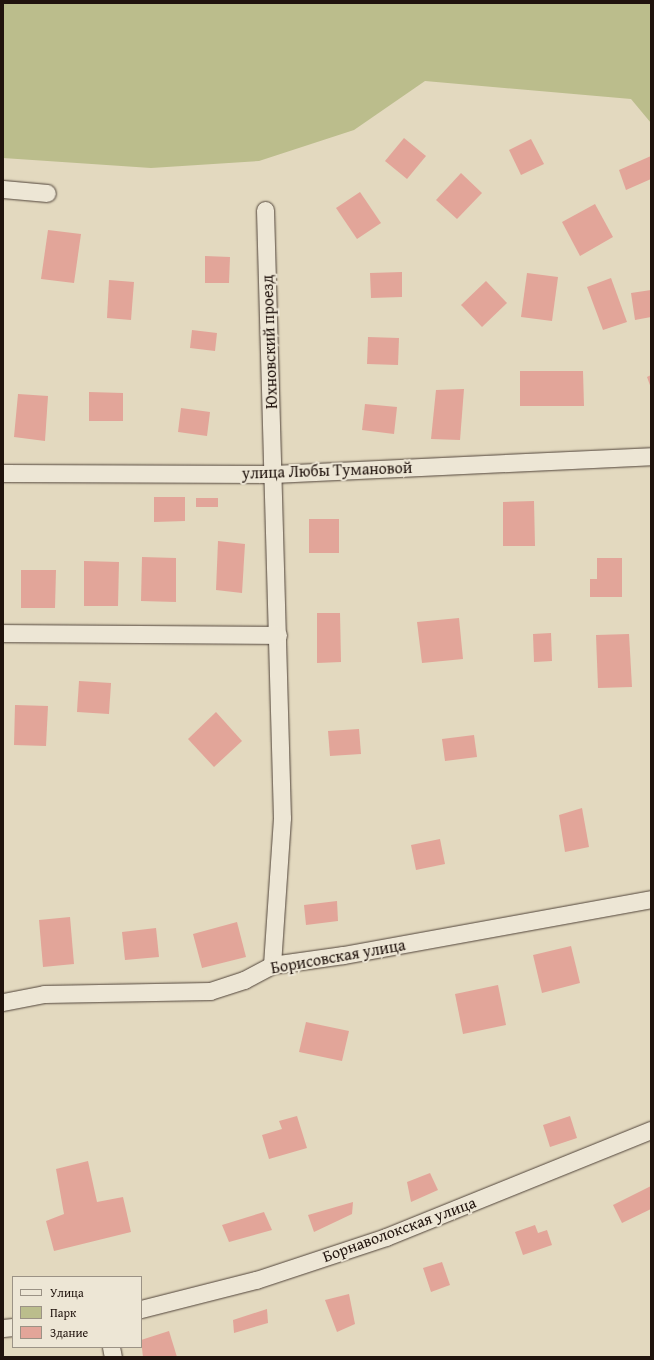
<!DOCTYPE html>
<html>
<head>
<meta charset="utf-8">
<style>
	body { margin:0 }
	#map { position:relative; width:654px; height:1360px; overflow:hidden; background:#e3d9bf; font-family:"Gentium Book Plus",serif }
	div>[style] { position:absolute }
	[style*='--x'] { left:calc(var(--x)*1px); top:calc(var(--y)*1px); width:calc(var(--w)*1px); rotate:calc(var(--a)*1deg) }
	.green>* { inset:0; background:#bbbd8c }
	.building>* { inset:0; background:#e2a599 }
	.roads { filter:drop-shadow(0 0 1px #51443a) drop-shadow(0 0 1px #51443a) }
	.minor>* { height:17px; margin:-8.5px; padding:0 8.5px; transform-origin:8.5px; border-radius:8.5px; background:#ede6d5 }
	span { translate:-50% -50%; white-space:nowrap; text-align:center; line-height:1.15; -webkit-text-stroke:4px #ede6d5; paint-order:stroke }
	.street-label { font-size:16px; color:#20130d }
	.frame { position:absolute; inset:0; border:4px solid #20130d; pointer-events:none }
	.legend { position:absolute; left:12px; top:1276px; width:130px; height:72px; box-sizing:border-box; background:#ede6d5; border:1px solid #9b9285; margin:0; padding:5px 7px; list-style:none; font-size:12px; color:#20130d }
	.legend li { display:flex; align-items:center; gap:8px; height:20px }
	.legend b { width:20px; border:1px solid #9b9285 }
</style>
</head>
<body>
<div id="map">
	<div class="green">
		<div style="clip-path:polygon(3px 3px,651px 3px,651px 123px,631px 99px,425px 81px,354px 130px,259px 161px,151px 168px,3px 158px)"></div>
	</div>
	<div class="building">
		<div style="clip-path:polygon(404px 138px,426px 156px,407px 179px,385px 161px)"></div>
		<div style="clip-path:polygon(531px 139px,544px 164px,521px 175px,509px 150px)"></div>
		<div style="clip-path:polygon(651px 156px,651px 179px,626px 190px,619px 170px)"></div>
		<div style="clip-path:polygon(461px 173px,482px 193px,457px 219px,436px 200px)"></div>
		<div style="clip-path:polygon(360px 192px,381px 223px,357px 239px,336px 208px)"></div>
		<div style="clip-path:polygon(595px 204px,613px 237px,580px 256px,562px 222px)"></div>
		<div style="clip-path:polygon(48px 230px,81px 234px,74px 283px,41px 279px)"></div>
		<div style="clip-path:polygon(205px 256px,230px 257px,229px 283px,205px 283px)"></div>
		<div style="clip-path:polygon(402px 272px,402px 297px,371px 298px,370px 273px)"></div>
		<div style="clip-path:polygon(527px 273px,558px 277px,552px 321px,521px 317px)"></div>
		<div style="clip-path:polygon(611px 278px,627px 322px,603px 330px,587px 287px)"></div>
		<div style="clip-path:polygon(109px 280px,134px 282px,131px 320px,107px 318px)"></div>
		<div style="clip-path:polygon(486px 281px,507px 303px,482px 327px,461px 305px)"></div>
		<div style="clip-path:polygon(651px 290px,651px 317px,635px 320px,631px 293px)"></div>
		<div style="clip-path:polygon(192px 330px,217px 333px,215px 351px,190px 348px)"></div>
		<div style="clip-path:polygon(368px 337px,399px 338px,398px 365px,367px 364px)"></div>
		<div style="clip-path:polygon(520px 371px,583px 371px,584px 406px,520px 406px)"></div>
		<div style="clip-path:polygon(651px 375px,651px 388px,647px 377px)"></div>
		<div style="clip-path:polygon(464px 389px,460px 440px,431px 439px,436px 390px)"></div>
		<div style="clip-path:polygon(89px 392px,123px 393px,123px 421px,89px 421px)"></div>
		<div style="clip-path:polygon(18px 394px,48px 396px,45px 441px,14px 437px)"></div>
		<div style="clip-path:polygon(365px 404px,397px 407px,394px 434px,362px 430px)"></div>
		<div style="clip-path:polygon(181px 408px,210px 412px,207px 436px,178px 432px)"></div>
		<div style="clip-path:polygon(154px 497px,185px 497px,185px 521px,154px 522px)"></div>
		<div style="clip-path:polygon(196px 498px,218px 498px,218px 507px,196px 507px)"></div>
		<div style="clip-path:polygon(534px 501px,535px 546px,503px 546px,503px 502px)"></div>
		<div style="clip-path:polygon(309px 519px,339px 519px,339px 553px,309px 553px)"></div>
		<div style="clip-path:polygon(218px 541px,245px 544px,242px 593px,216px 590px)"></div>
		<div style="clip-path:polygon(142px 557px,176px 558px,176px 602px,141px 601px)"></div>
		<div style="clip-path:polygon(597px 558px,622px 558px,622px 597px,590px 597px,590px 579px,597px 579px)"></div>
		<div style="clip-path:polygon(84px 561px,119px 562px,118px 606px,84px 606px)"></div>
		<div style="clip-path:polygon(21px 570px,56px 570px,55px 608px,21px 608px)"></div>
		<div style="clip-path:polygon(317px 613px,340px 613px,341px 662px,317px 663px)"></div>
		<div style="clip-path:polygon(459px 618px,463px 659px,422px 663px,417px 622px)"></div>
		<div style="clip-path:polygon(551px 633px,552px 661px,534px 662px,533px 634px)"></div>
		<div style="clip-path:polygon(629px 634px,632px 687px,598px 688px,596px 635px)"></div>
		<div style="clip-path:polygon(79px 681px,111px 683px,109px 714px,77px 712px)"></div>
		<div style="clip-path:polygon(15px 705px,48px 706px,46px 746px,14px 745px)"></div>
		<div style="clip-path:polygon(216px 712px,242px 741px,214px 767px,188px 739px)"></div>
		<div style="clip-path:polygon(359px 729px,361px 754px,330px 756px,328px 731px)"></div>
		<div style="clip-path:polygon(474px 735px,477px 757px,445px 761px,442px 739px)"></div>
		<div style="clip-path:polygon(582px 808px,589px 847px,565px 852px,559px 815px)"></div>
		<div style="clip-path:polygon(440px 839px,445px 864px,416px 870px,411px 845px)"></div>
		<div style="clip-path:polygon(337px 901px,338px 921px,306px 925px,304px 905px)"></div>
		<div style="clip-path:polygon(70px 917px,74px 964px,43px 967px,39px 920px)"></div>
		<div style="clip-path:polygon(237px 922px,246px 957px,202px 968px,193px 934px)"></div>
		<div style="clip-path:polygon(156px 928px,159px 957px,125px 960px,122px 932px)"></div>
		<div style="clip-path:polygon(571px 946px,580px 983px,542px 993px,533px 955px)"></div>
		<div style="clip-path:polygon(498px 985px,506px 1025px,463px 1034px,455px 994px)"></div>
		<div style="clip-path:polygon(306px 1022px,349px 1031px,342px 1061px,299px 1052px)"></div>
		<div style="clip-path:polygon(297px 1116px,307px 1148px,269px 1159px,262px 1135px,282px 1129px,279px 1121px)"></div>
		<div style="clip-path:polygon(570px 1116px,577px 1138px,550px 1147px,543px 1125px)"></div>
		<div style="clip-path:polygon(88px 1161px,97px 1202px,123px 1197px,131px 1232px,54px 1251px,46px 1221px,64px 1214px,56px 1169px)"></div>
		<div style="clip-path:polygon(430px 1173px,438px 1190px,411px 1202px,407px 1182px)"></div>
		<div style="clip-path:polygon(651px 1186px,651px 1209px,622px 1223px,613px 1205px)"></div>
		<div style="clip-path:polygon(353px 1202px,352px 1214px,314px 1232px,308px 1215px)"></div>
		<div style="clip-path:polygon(264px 1212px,272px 1230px,229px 1242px,222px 1225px)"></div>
		<div style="clip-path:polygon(535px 1225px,538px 1233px,547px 1230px,552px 1245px,523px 1255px,515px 1232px)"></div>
		<div style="clip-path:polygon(442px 1262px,450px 1285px,431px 1292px,423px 1268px)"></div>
		<div style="clip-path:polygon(349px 1294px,355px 1324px,337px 1332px,325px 1300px)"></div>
		<div style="clip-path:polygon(267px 1309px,268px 1323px,234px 1333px,233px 1320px)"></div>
		<div style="clip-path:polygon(169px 1331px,177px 1357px,143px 1357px,141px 1340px)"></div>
	</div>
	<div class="roads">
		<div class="minor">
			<div style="--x:3;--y:189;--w:44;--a:5.2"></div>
			<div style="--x:265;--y:210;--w:608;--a:88.4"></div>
			<div style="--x:282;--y:818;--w:147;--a:93.9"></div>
			<div style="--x:3;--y:473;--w:270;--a:0.2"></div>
			<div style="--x:273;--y:474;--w:378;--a:-2.7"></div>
			<div style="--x:3;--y:633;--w:275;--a:0.4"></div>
			<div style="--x:3;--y:1002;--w:42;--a:-11"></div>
			<div style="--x:44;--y:994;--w:166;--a:-1"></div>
			<div style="--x:210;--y:991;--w:36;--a:-18"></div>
			<div style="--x:244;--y:980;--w:32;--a:-28"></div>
			<div style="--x:272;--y:965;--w:72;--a:-8"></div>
			<div style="--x:343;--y:955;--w:313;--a:-10.3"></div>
			<div style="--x:141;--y:1309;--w:119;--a:-14.2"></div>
			<div style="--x:256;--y:1280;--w:137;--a:-18.3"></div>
			<div style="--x:386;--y:1237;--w:286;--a:-22"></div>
			<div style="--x:3;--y:1328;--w:10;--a:-6"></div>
			<div style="--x:111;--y:1347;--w:10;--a:79"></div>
		</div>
	</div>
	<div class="street-label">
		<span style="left:269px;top:342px;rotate:-92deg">Юхновский проезд</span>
		<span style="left:327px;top:470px;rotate:-2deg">улица Любы Тумановой</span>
		<span style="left:338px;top:956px;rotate:-10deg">Борисовская улица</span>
		<span style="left:399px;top:1229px;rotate:-20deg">Борнаволокская улица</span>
	</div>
	<div class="frame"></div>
	<ul class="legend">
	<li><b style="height:5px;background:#ede6d5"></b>Улица</li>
	<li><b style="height:11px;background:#bbbd8c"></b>Парк</li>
	<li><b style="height:11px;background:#e2a599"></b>Здание</li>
	</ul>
</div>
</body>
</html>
